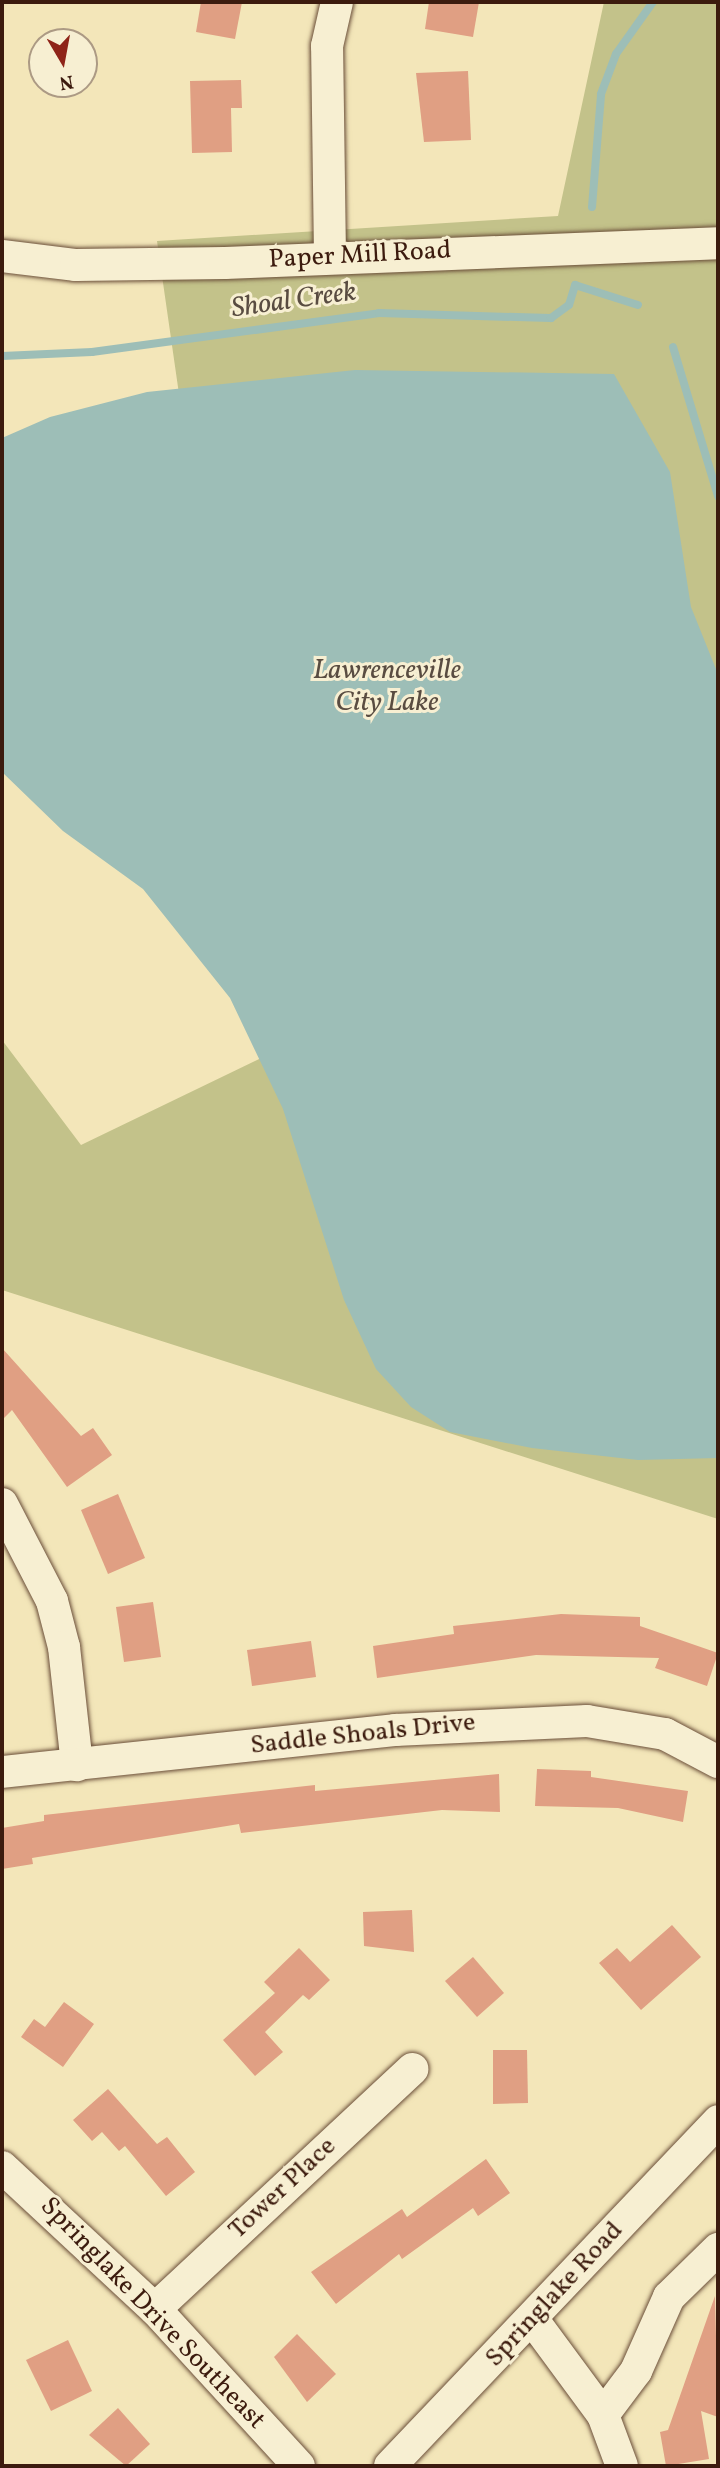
<!DOCTYPE html>
<html>
<head>
<meta charset="utf-8">
<style>
	body { margin:0 }
	#map { position:relative; width:720px; height:2468px; overflow:hidden; background:#f3e6b9; font-family:Vollkorn,serif }
	div>[style] { position:absolute }
	[style*='--x'] { left:calc(var(--x)*1px); top:calc(var(--y)*1px); width:calc(var(--w)*1px); rotate:calc(var(--a)*1deg) }
	.green>* { inset:0; background:#c3c28a }
	.water>* { inset:0; background:#9dbeb7 }
	.stream>* { height:8px; margin:-4px; padding:0 4px; transform-origin:4px; border-radius:4px; background:#9dbeb7 }
	.building>* { inset:0; background:#e09f83 }
	.roads { filter:drop-shadow(0 0 2px #6a4e39) drop-shadow(0 0 2px #6a4e39) }
	.minor>* { height:32px; margin:-16px; padding:0 16px; transform-origin:16px; border-radius:16px; background:#f7efd2 }
	span { translate:-50% -50%; white-space:nowrap; text-align:center; line-height:1.15; -webkit-text-stroke:6px #f7efd2; paint-order:stroke }
	.street-label { font-size:26px; color:#3c1b0e }
	.water-label { font-size:28px; color:#594c41; font-style:italic }
	.frame { position:absolute; inset:0; border:4px solid #3c1b0e; pointer-events:none }
	.north { position:absolute; left:28px; top:28px; width:70px; height:70px; box-sizing:border-box; background:#f7efd2; border:2px solid #ac9a84; border-radius:50%; rotate:170deg; font-size:19px; font-weight:700; line-height:28px; text-align:center; color:#3c1b0e }
	.north::after { content:''; display:block; margin:auto; width:24px; height:32px; background:#8f2418; clip-path:polygon(50% 0,100% 100%,50% 72%,0 100%) }
</style>
</head>
<body>
<div id="map">
	<div class="green">
		<div style="clip-path:polygon(604px 2px,718px 2px,718px 1519px,2px 1290px,2px 1040px,81px 1145px,512px 937px,179px 394px,157px 241px,558px 216px)"></div>
	</div>
	<div class="water">
		<div style="clip-path:polygon(355px 370px,614px 374px,670px 472px,691px 607px,718px 674px,718px 1458px,638px 1460px,532px 1448px,450px 1432px,411px 1407px,376px 1369px,344px 1300px,283px 1109px,230px 998px,143px 889px,63px 831px,2px 772px,2px 438px,50px 417px,147px 392px)"></div>
	</div>
	<div class="stream">
		<div style="--x:592;--y:207;--w:113;--a:-85.4"></div>
		<div style="--x:601;--y:94;--w:43;--a:-69.4"></div>
		<div style="--x:616;--y:54;--w:64;--a:-54.6"></div>
		<div style="--x:673;--y:347;--w:156;--a:73.2"></div>
		<div style="--x:2;--y:356;--w:90;--a:-2.5"></div>
		<div style="--x:92;--y:352;--w:290;--a:-7.7"></div>
		<div style="--x:379;--y:313;--w:172;--a:1.7"></div>
		<div style="--x:551;--y:318;--w:22;--a:-36"></div>
		<div style="--x:569;--y:305;--w:21;--a:-73"></div>
		<div style="--x:575;--y:285;--w:66;--a:17.6"></div>
	</div>
	<div class="building">
		<div style="clip-path:polygon(201px 2px,242px 2px,235px 39px,196px 32px)"></div>
		<div style="clip-path:polygon(429px 2px,479px 2px,473px 37px,425px 29px)"></div>
		<div style="clip-path:polygon(468px 71px,471px 140px,424px 142px,416px 73px)"></div>
		<div style="clip-path:polygon(241px 80px,242px 108px,231px 108px,232px 152px,192px 153px,190px 81px)"></div>
		<div style="clip-path:polygon(2px 1348px,81px 1436px,93px 1428px,112px 1455px,67px 1487px,12px 1410px,2px 1420px)"></div>
		<div style="clip-path:polygon(118px 1494px,145px 1558px,108px 1574px,81px 1510px)"></div>
		<div style="clip-path:polygon(153px 1602px,161px 1657px,124px 1662px,116px 1607px)"></div>
		<div style="clip-path:polygon(561px 1614px,640px 1617px,640px 1626px,718px 1653px,707px 1686px,655px 1668px,659px 1658px,536px 1655px,377px 1678px,373px 1646px,454px 1634px,453px 1626px)"></div>
		<div style="clip-path:polygon(311px 1641px,316px 1677px,252px 1686px,247px 1650px)"></div>
		<div style="clip-path:polygon(537px 1769px,591px 1771px,591px 1777px,688px 1791px,683px 1822px,618px 1808px,535px 1806px)"></div>
		<div style="clip-path:polygon(499px 1774px,500px 1812px,442px 1810px,241px 1833px,239px 1824px,32px 1858px,33px 1864px,2px 1869px,2px 1828px,44px 1821px,44px 1815px,315px 1785px,315px 1791px)"></div>
		<div style="clip-path:polygon(412px 1910px,414px 1952px,364px 1946px,363px 1912px)"></div>
		<div style="clip-path:polygon(672px 1925px,701px 1957px,641px 2010px,599px 1963px,617px 1948px,630px 1962px)"></div>
		<div style="clip-path:polygon(299px 1948px,330px 1980px,309px 2000px,303px 1995px,265px 2032px,283px 2052px,255px 2076px,223px 2040px,275px 1993px,264px 1982px)"></div>
		<div style="clip-path:polygon(473px 1957px,504px 1993px,477px 2017px,445px 1981px)"></div>
		<div style="clip-path:polygon(64px 2002px,94px 2024px,63px 2067px,21px 2037px,34px 2019px,45px 2027px)"></div>
		<div style="clip-path:polygon(493px 2050px,527px 2050px,528px 2103px,493px 2104px)"></div>
		<div style="clip-path:polygon(108px 2089px,157px 2144px,167px 2137px,195px 2172px,166px 2196px,125px 2146px,119px 2151px,102px 2132px,92px 2141px,73px 2120px)"></div>
		<div style="clip-path:polygon(486px 2159px,510px 2193px,478px 2216px,473px 2208px,402px 2259px,399px 2254px,336px 2304px,311px 2272px,402px 2209px,407px 2217px)"></div>
		<div style="clip-path:polygon(715px 2296px,718px 2417px,701px 2411px,709px 2459px,666px 2466px,660px 2432px,668px 2430px)"></div>
		<div style="clip-path:polygon(297px 2334px,336px 2374px,307px 2402px,274px 2357px)"></div>
		<div style="clip-path:polygon(68px 2340px,92px 2391px,51px 2411px,26px 2360px)"></div>
		<div style="clip-path:polygon(118px 2408px,150px 2444px,126px 2466px,89px 2435px)"></div>
	</div>
	<div class="roads">
		<div class="minor">
			<div style="--x:2;--y:256;--w:75;--a:6.9"></div>
			<div style="--x:76;--y:265;--w:149;--a:-0.8"></div>
			<div style="--x:225;--y:263;--w:493;--a:-2.3"></div>
			<div style="--x:330;--y:256;--w:210;--a:-90.8"></div>
			<div style="--x:327;--y:46;--w:45;--a:-77.2"></div>
			<div style="--x:2;--y:1504;--w:109;--a:62.7"></div>
			<div style="--x:52;--y:1601;--w:48;--a:75.4"></div>
			<div style="--x:64;--y:1647;--w:119;--a:83.7"></div>
			<div style="--x:2;--y:1772;--w:395;--a:-6.1"></div>
			<div style="--x:395;--y:1730;--w:192;--a:-2.7"></div>
			<div style="--x:587;--y:1721;--w:79;--a:9.5"></div>
			<div style="--x:665;--y:1734;--w:60;--a:27.8"></div>
			<div style="--x:2;--y:2167;--w:209;--a:42.9"></div>
			<div style="--x:155;--y:2309;--w:213;--a:47.5"></div>
			<div style="--x:155;--y:2309;--w:352;--a:-43"></div>
			<div style="--x:533;--y:2320;--w:118;--a:53.6"></div>
			<div style="--x:603;--y:2415;--w:54;--a:69.6"></div>
			<div style="--x:603;--y:2415;--w:55;--a:-53.1"></div>
			<div style="--x:636;--y:2371;--w:81;--a:-66"></div>
			<div style="--x:669;--y:2297;--w:69;--a:-44.4"></div>
			<div style="--x:390;--y:2466;--w:476;--a:-46.4"></div>
		</div>
	</div>
	<div class="street-label">
		<span style="left:360px;top:256px;rotate:-3deg">Paper Mill Road</span>
		<span style="left:363px;top:1735px;rotate:-6deg">Saddle Shoals Drive</span>
		<span style="left:283px;top:2189px;rotate:-43deg">Tower Place</span>
		<span style="left:555px;top:2295px;rotate:-47deg">Springlake Road</span>
		<span style="left:152px;top:2314px;rotate:46deg">Springlake Drive Southeast</span>
	</div>
	<div class="water-label">
		<span style="left:294px;top:301px;rotate:-8deg">Shoal Creek</span>
		<span style="left:387px;top:687px">Lawrenceville<br>City Lake</span>
	</div>
	<div class="frame"></div>
	<div class="north">N</div>
</div>
</body>
</html>
